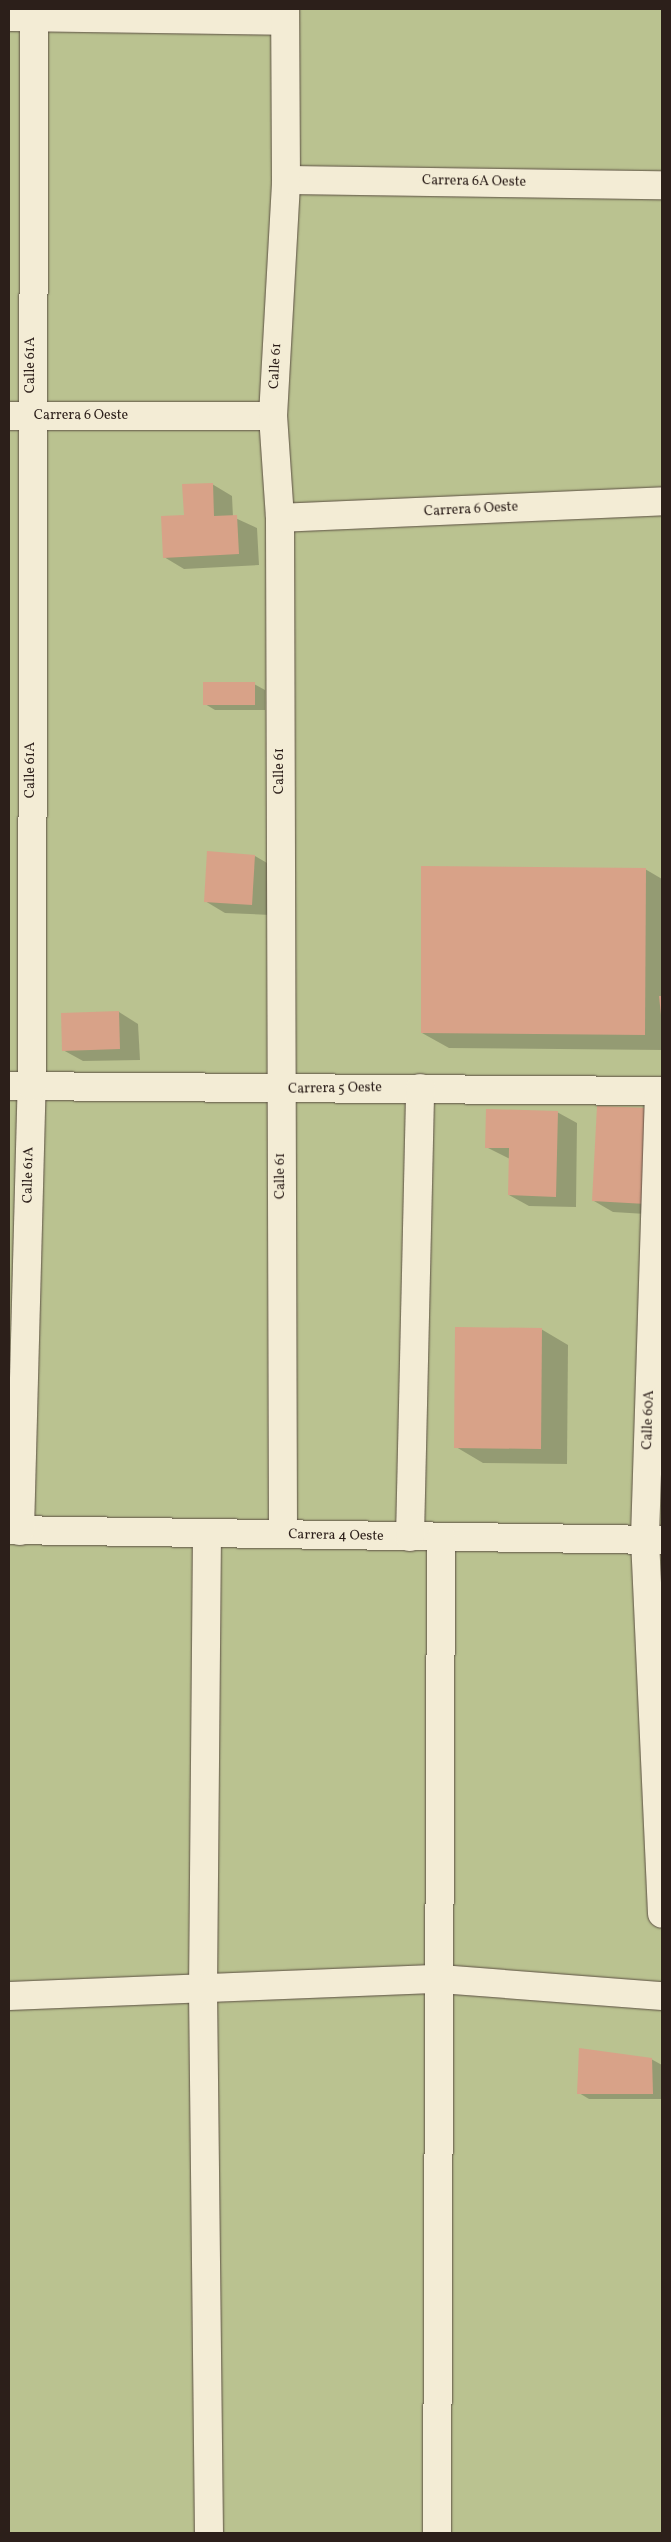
<!DOCTYPE html>
<html>
<head>
<meta charset="utf-8">
<style>
	body { margin:0 }
	#map { position:relative; width:671px; height:2542px; overflow:hidden; background:#ede1be; font-family:Vollkorn,serif }
	div>[style] { position:absolute }
	[style*='--x'] { left:calc(var(--x)*1px); top:calc(var(--y)*1px); width:calc(var(--w)*1px); rotate:calc(var(--a)*1deg) }
	.green>* { inset:0; background:#bac290 }
	.shadow>* { inset:0; background:#0003 }
	.building>* { inset:0; background:#d8a288 }
	.roads { filter:drop-shadow(0 0 1px #5c5043) drop-shadow(0 0 1px #5c5043) }
	.minor>* { height:28px; margin:-14px; padding:0 14px; transform-origin:14px; border-radius:14px; background:#f3ecd5 }
	span { translate:-50% -50%; white-space:nowrap; text-align:center; line-height:1.15; -webkit-text-stroke:4.5px #f3ecd5; paint-order:stroke }
	.street-label { font-size:14px; color:#2c1f1a }
	.frame { position:absolute; inset:0; border:10px solid #2c1f1a; pointer-events:none }
</style>
</head>
<body>
<div id="map">
	<div class="green">
		<div style="clip-path:polygon(9px 9px,662px 9px,662px 2533px,9px 2533px)"></div>
	</div>
	<div class="shadow">
		<div style="clip-path:polygon(212px 484px,232px 496px,233px 517px,257px 528px,259px 565px,184px 569px,164px 557px)"></div>
		<div style="clip-path:polygon(254px 684px,265px 690px,265px 710px,215px 710px,205px 704px)"></div>
		<div style="clip-path:polygon(255px 856px,274px 867px,271px 915px,225px 913px,205px 901px)"></div>
		<div style="clip-path:polygon(645px 869px,662px 879px,662px 1050px,449px 1048px,422px 1033px)"></div>
		<div style="clip-path:polygon(119px 1012px,138px 1024px,140px 1060px,83px 1061px,63px 1050px)"></div>
		<div style="clip-path:polygon(557px 1112px,577px 1123px,576px 1207px,529px 1206px,509px 1195px,510px 1159px,486px 1147px)"></div>
		<div style="clip-path:polygon(662px 1117px,662px 1215px,613px 1212px,594px 1201px)"></div>
		<div style="clip-path:polygon(541px 1329px,568px 1345px,567px 1464px,483px 1463px,456px 1447px)"></div>
		<div style="clip-path:polygon(651px 2059px,662px 2065px,662px 2099px,589px 2099px,579px 2093px)"></div>
	</div>
	<div class="building">
		<div style="clip-path:polygon(213px 483px,214px 516px,237px 515px,239px 554px,163px 558px,161px 516px,184px 515px,182px 484px)"></div>
		<div style="clip-path:polygon(203px 682px,255px 682px,255px 705px,203px 705px)"></div>
		<div style="clip-path:polygon(207px 851px,255px 855px,252px 905px,204px 902px)"></div>
		<div style="clip-path:polygon(421px 866px,646px 868px,645px 1035px,421px 1033px)"></div>
		<div style="clip-path:polygon(659px 996px,662px 996px,662px 1015px,661px 1015px)"></div>
		<div style="clip-path:polygon(119px 1011px,120px 1049px,62px 1051px,61px 1013px)"></div>
		<div style="clip-path:polygon(597px 1106px,650px 1108px,646px 1204px,592px 1201px)"></div>
		<div style="clip-path:polygon(486px 1109px,558px 1111px,556px 1197px,508px 1195px,509px 1148px,485px 1148px)"></div>
		<div style="clip-path:polygon(455px 1327px,542px 1328px,541px 1449px,454px 1448px)"></div>
		<div style="clip-path:polygon(579px 2048px,652px 2058px,653px 2094px,577px 2094px)"></div>
	</div>
	<div class="roads">
		<div class="minor">
			<div style="--x:9;--y:17;--w:275;--a:0.8"></div>
			<div style="--x:286;--y:180;--w:376;--a:0.8"></div>
			<div style="--x:9;--y:416;--w:264;--a:0"></div>
			<div style="--x:280;--y:518;--w:382;--a:-2.5"></div>
			<div style="--x:9;--y:1086;--w:653;--a:0.44"></div>
			<div style="--x:659;--y:1092;--w:447;--a:91.8"></div>
			<div style="--x:645;--y:1539;--w:375;--a:87.4"></div>
			<div style="--x:9;--y:1530;--w:653;--a:0.88"></div>
			<div style="--x:20;--y:1531;--w:445;--a:-88.5"></div>
			<div style="--x:32;--y:1086;--w:1077;--a:-89.89"></div>
			<div style="--x:207;--y:1533;--w:456;--a:90.5"></div>
			<div style="--x:203;--y:1989;--w:544;--a:89.37"></div>
			<div style="--x:283;--y:1534;--w:1016;--a:-90.17"></div>
			<div style="--x:280;--y:518;--w:102;--a:-93.9"></div>
			<div style="--x:273;--y:416;--w:236;--a:-86.8"></div>
			<div style="--x:286;--y:180;--w:171;--a:-90.3"></div>
			<div style="--x:410;--y:1537;--w:449;--a:-88.7"></div>
			<div style="--x:9;--y:1996;--w:431;--a:-2.3"></div>
			<div style="--x:440;--y:1979;--w:223;--a:4.4"></div>
			<div style="--x:437;--y:2533;--w:996;--a:-89.77"></div>
		</div>
	</div>
	<div class="street-label">
		<span style="left:474px;top:182px;rotate:1deg">Carrera 6A Oeste</span>
		<span style="left:31px;top:365px;rotate:-90deg">Calle 61A</span>
		<span style="left:276px;top:366px;rotate:-87deg">Calle 61</span>
		<span style="left:81px;top:416px">Carrera 6 Oeste</span>
		<span style="left:471px;top:510px;rotate:-3deg">Carrera 6 Oeste</span>
		<span style="left:31px;top:770px;rotate:-90deg">Calle 61A</span>
		<span style="left:280px;top:771px;rotate:-90deg">Calle 61</span>
		<span style="left:335px;top:1089px;rotate:-1deg">Carrera 5 Oeste</span>
		<span style="left:29px;top:1175px;rotate:-89deg">Calle 61A</span>
		<span style="left:281px;top:1176px;rotate:-90deg">Calle 61</span>
		<span style="left:649px;top:1420px;rotate:-88deg">Calle 60A</span>
		<span style="left:336px;top:1536px;rotate:1deg">Carrera 4 Oeste</span>
	</div>
	<div class="frame"></div>
</div>
</body>
</html>
